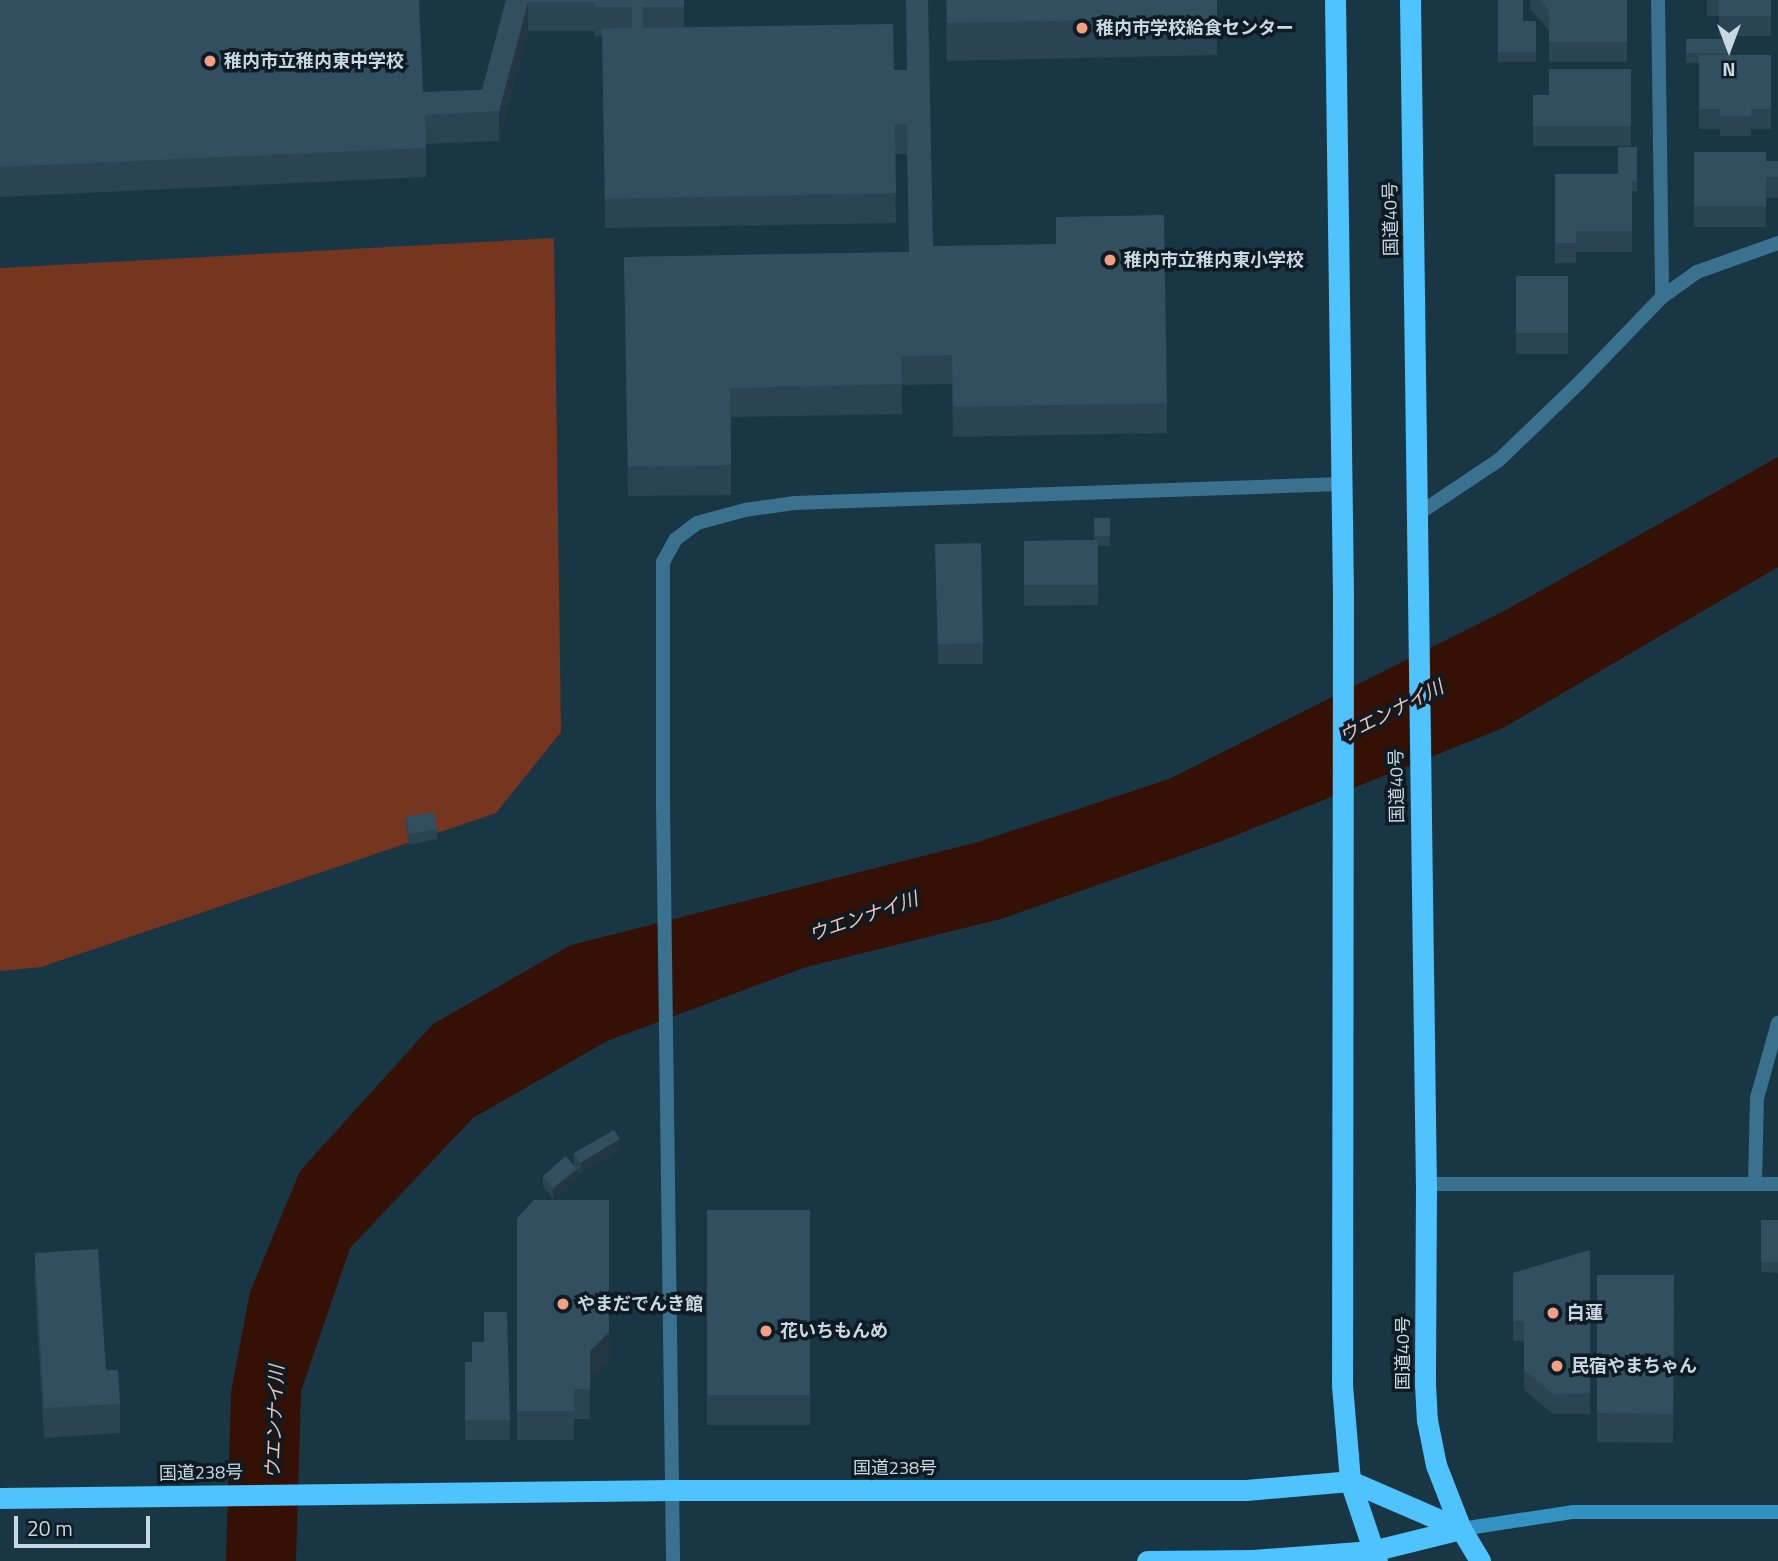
<!DOCTYPE html>
<html>
<head>
<meta charset="utf-8">
<style>
	body { margin:0 }
	#map { position:relative; width:1778px; height:1561px; overflow:hidden; background:#193645; font-family:"Titillium Web","Noto Sans JP",sans-serif }
	div>[style] { position:absolute }
	[style*='--x'] { left:calc(var(--x)*1px); top:calc(var(--y)*1px); width:calc(var(--w)*1px); rotate:calc(var(--a)*1deg) }
	.green>* { inset:0; background:#76351f }
	.water>* { inset:0; background:#351004 }
	.lane>* { height:14px; margin:-7px; padding:0 7px; transform-origin:7px; border-radius:7px; background:#39718e }
	.street>* { height:14px; margin:-7px; padding:0 7px; transform-origin:7px; border-radius:7px; background:#39718e }
	.secondary>* { height:14px; margin:-7px; padding:0 7px; transform-origin:7px; border-radius:7px; background:#3293c2 }
	.highway>* { height:21px; margin:-10.5px; padding:0 10.5px; transform-origin:10.5px; border-radius:10.5px; background:#4ec3fe }
	.wall>* { inset:0; background:#2b4453 }
	.shaded-wall>* { inset:0; background:#233743 }
	.building>* { inset:0; background:#324f60 }
	.dots>* { width:19px; height:19px; translate:-50% -50%; box-sizing:border-box; border:4px solid #0f1b23; border-radius:50% }
	span { translate:-50% -50%; white-space:nowrap; text-align:center; line-height:1.15; -webkit-text-stroke:7px #0f1b23; paint-order:stroke }
	.poi-label { font-size:18px; color:#c8d9e3; font-weight:700 }
	.left { translate:0 -50%; text-align:left }
	.street-label { font-size:18px; color:#c8d9e3 }
	.water-label { font-size:19px; color:#f1c4b6; font-style:italic }
	.north { position:absolute; left:1694px; top:14px; width:70px; height:70px; -webkit-text-stroke:5px #0f1b23; paint-order:stroke; rotate:180deg; font-size:19px; font-weight:700; line-height:28px; text-align:center; color:#c8d9e3 }
	.north::after { content:''; display:block; margin:auto; width:24px; height:32px; background:#c8d9e3; clip-path:polygon(50% 0,100% 100%,50% 72%,0 100%) }
	.scale { position:absolute; left:14px; top:1516px; width:136px; height:32px; box-sizing:border-box; border:4px solid #c8d9e3; border-top:0; padding-left:9px; font-size:21px; line-height:24px; white-space:nowrap; color:#c8d9e3; -webkit-text-stroke:5px #0f1b23; paint-order:stroke }
</style>
</head>
<body>
<div id="map">
	<div class="green">
		<div style="clip-path:polygon(554px 238px,561px 732px,496px 813px,41px 967px,0 971px,0 268px)"></div>
	</div>
	<div class="water">
		<div style="clip-path:polygon(1778px 457px,1778px 567px,1503px 728px,1219px 842px,1001px 919px,806px 967px,607px 1041px,473px 1118px,350px 1248px,301px 1391px,296px 1561px,226px 1561px,231px 1392px,250px 1292px,300px 1171px,433px 1024px,571px 945px,978px 842px,1169px 779px,1506px 610px)"></div>
	</div>
	<div class="lane">
		<div style="--x:663;--y:804;--w:242;--a:-90"></div>
		<div style="--x:663;--y:562;--w:26;--a:-61"></div>
		<div style="--x:676;--y:539;--w:26;--a:-37"></div>
		<div style="--x:697;--y:523;--w:50;--a:-15.2"></div>
		<div style="--x:745;--y:510;--w:49;--a:-8.1"></div>
		<div style="--x:794;--y:503;--w:547;--a:-1.99"></div>
	</div>
	<div class="street">
		<div style="--x:1658;--y:0;--w:297;--a:89.2"></div>
		<div style="--x:1418;--y:514;--w:97;--a:-33.7"></div>
		<div style="--x:1499;--y:460;--w:111;--a:-43.9"></div>
		<div style="--x:1579;--y:383;--w:120;--a:-46"></div>
		<div style="--x:1662;--y:297;--w:43;--a:-35.5"></div>
		<div style="--x:1697;--y:272;--w:86;--a:-19.7"></div>
		<div style="--x:663;--y:804;--w:757;--a:89.24"></div>
		<div style="--x:1426;--y:1184;--w:352;--a:0"></div>
		<div style="--x:1755;--y:1184;--w:86;--a:-88.7"></div>
		<div style="--x:1757;--y:1098;--w:78;--a:-74.4"></div>
	</div>
	<div class="secondary">
		<div style="--x:1461;--y:1529;--w:114;--a:-8.6"></div>
		<div style="--x:1574;--y:1512;--w:204;--a:0"></div>
	</div>
	<div class="highway">
		<div style="--x:1335;--y:0;--w:593;--a:89.23"></div>
		<div style="--x:1343;--y:593;--w:792;--a:90.07"></div>
		<div style="--x:1342;--y:1385;--w:96;--a:85.2"></div>
		<div style="--x:1350;--y:1481;--w:84;--a:71.4"></div>
		<div style="--x:1410;--y:0;--w:1184;--a:89.23"></div>
		<div style="--x:1426;--y:1184;--w:200;--a:90.3"></div>
		<div style="--x:1425;--y:1384;--w:36;--a:87"></div>
		<div style="--x:1427;--y:1420;--w:46;--a:78.7"></div>
		<div style="--x:1436;--y:1465;--w:69;--a:68.7"></div>
		<div style="--x:1461;--y:1529;--w:37;--a:59"></div>
		<div style="--x:0;--y:1498;--w:672;--a:-0.68"></div>
		<div style="--x:672;--y:1490;--w:574;--a:0"></div>
		<div style="--x:1246;--y:1490;--w:104;--a:-4.9"></div>
		<div style="--x:1350;--y:1481;--w:121;--a:23.4"></div>
		<div style="--x:1147;--y:1561;--w:105;--a:-0.5"></div>
		<div style="--x:1252;--y:1560;--w:120;--a:-4.3"></div>
		<div style="--x:1372;--y:1551;--w:92;--a:-13.9"></div>
	</div>
	<div class="wall">
		<div style="clip-path:polygon(0 0,423px 92px,482px 90px,506px 0,684px 0,684px 27px,894px 70px,906px 70px,933px 246px,1167px 403px,1167px 433px,953px 437px,952px 384px,902px 385px,902px 414px,731px 417px,731px 495px,628px 496px,624px 257px,909px 252px,907px 154px,895px 154px,896px 223px,605px 228px,602px 36px,594px 36px,594px 31px,528px 31px,499px 141px,426px 144px,426px 177px,0 197px)"></div>
		<div style="clip-path:polygon(946px 0,1217px 0,1217px 55px,947px 61px)"></div>
		<div style="clip-path:polygon(1498px 0,1523px 21px,1536px 21px,1536px 62px,1498px 62px)"></div>
		<div style="clip-path:polygon(1530px 0,1627px 0,1627px 62px,1549px 62px,1549px 30px,1530px 9px)"></div>
		<div style="clip-path:polygon(1707px 0,1771px 0,1771px 36px,1719px 36px,1719px 16px,1707px 16px)"></div>
		<div style="clip-path:polygon(1686px 39px,1731px 39px,1731px 55px,1771px 55px,1771px 129px,1751px 129px,1751px 136px,1720px 136px,1720px 129px,1699px 129px,1699px 63px,1686px 63px)"></div>
		<div style="clip-path:polygon(1631px 69px,1631px 146px,1533px 146px,1533px 95px,1549px 95px)"></div>
		<div style="clip-path:polygon(1637px 147px,1637px 191px,1632px 191px,1632px 252px,1576px 252px,1576px 263px,1555px 263px,1555px 174px,1618px 174px)"></div>
		<div style="clip-path:polygon(1694px 152px,1766px 161px,1778px 161px,1778px 198px,1766px 198px,1766px 227px,1694px 227px)"></div>
		<div style="clip-path:polygon(1516px 276px,1568px 276px,1568px 354px,1516px 354px)"></div>
		<div style="clip-path:polygon(1094px 518px,1110px 518px,1110px 546px,1098px 546px,1098px 605px,1024px 606px,1024px 541px,1094px 540px)"></div>
		<div style="clip-path:polygon(935px 544px,983px 643px,983px 664px,938px 664px)"></div>
		<div style="clip-path:polygon(406px 817px,437px 829px,437px 839px,409px 845px,406px 827px)"></div>
		<div style="clip-path:polygon(620px 1149px,580px 1174px,577px 1169px,577px 1179px,553px 1199px,543px 1186px,543px 1176px,576px 1168px,574px 1164px,574px 1153px)"></div>
		<div style="clip-path:polygon(707px 1210px,810px 1210px,810px 1425px,707px 1425px)"></div>
		<div style="clip-path:polygon(517px 1218px,609px 1361px,590px 1380px,590px 1419px,574px 1419px,574px 1440px,517px 1440px)"></div>
		<div style="clip-path:polygon(1761px 1220px,1778px 1220px,1778px 1273px,1761px 1272px)"></div>
		<div style="clip-path:polygon(1590px 1250px,1590px 1414px,1553px 1414px,1524px 1390px,1524px 1341px,1513px 1341px,1513px 1273px)"></div>
		<div style="clip-path:polygon(35px 1253px,106px 1370px,120px 1404px,120px 1433px,44px 1438px,35px 1283px)"></div>
		<div style="clip-path:polygon(1597px 1275px,1674px 1275px,1673px 1443px,1597px 1442px)"></div>
		<div style="clip-path:polygon(465px 1362px,510px 1420px,510px 1440px,465px 1440px)"></div>
	</div>
	<div class="shaded-wall">
		<div style="clip-path:polygon(528px 2px,528px 31px,499px 141px,499px 111px)"></div>
		<div style="clip-path:polygon(620px 1139px,620px 1149px,580px 1174px,580px 1163px)"></div>
		<div style="clip-path:polygon(577px 1169px,577px 1179px,553px 1199px,553px 1188px)"></div>
		<div style="clip-path:polygon(609px 1332px,609px 1361px,590px 1380px,590px 1351px)"></div>
	</div>
	<div class="building">
		<div style="clip-path:polygon(0 0,419px 0,423px 92px,482px 90px,506px 0,684px 0,684px 7px,643px 7px,643px 28px,893px 24px,894px 70px,907px 70px,906px 0,928px 0,933px 246px,1056px 244px,1056px 217px,1164px 215px,1167px 403px,953px 407px,952px 355px,901px 356px,902px 384px,730px 388px,731px 465px,628px 467px,624px 257px,909px 252px,907px 124px,895px 124px,896px 193px,605px 199px,602px 29px,632px 28px,632px 7px,594px 7px,594px 2px,528px 2px,499px 111px,425px 115px,426px 148px,0 167px)"></div>
		<div style="clip-path:polygon(947px 0,1217px 0,1217px 18px,947px 23px)"></div>
		<div style="clip-path:polygon(1498px 0,1523px 0,1523px 21px,1536px 21px,1536px 52px,1498px 52px)"></div>
		<div style="clip-path:polygon(1540px 0,1627px 0,1627px 42px,1549px 42px,1549px 10px)"></div>
		<div style="clip-path:polygon(1719px 0,1771px 0,1771px 16px,1719px 16px)"></div>
		<div style="clip-path:polygon(1686px 39px,1731px 39px,1731px 53px,1686px 53px)"></div>
		<div style="clip-path:polygon(1699px 55px,1771px 55px,1771px 109px,1751px 109px,1751px 116px,1720px 116px,1720px 109px,1699px 109px)"></div>
		<div style="clip-path:polygon(1549px 69px,1631px 69px,1631px 126px,1533px 126px,1533px 95px,1549px 95px)"></div>
		<div style="clip-path:polygon(1618px 147px,1637px 147px,1637px 181px,1632px 181px,1632px 174px,1618px 174px)"></div>
		<div style="clip-path:polygon(1694px 152px,1766px 152px,1766px 161px,1778px 161px,1778px 177px,1766px 177px,1766px 206px,1694px 206px)"></div>
		<div style="clip-path:polygon(1555px 174px,1632px 174px,1632px 231px,1576px 231px,1576px 243px,1555px 243px)"></div>
		<div style="clip-path:polygon(1516px 276px,1568px 276px,1568px 333px,1516px 333px)"></div>
		<div style="clip-path:polygon(1094px 518px,1110px 518px,1110px 536px,1095px 536px)"></div>
		<div style="clip-path:polygon(1098px 540px,1098px 585px,1024px 585px,1024px 541px)"></div>
		<div style="clip-path:polygon(981px 543px,983px 643px,938px 644px,935px 544px)"></div>
		<div style="clip-path:polygon(434px 812px,437px 829px,409px 834px,406px 817px)"></div>
		<div style="clip-path:polygon(614px 1130px,620px 1139px,580px 1163px,574px 1153px)"></div>
		<div style="clip-path:polygon(566px 1156px,577px 1169px,553px 1188px,543px 1176px)"></div>
		<div style="clip-path:polygon(534px 1200px,609px 1200px,609px 1332px,590px 1351px,590px 1389px,574px 1389px,574px 1411px,517px 1411px,517px 1218px)"></div>
		<div style="clip-path:polygon(707px 1210px,810px 1210px,810px 1395px,707px 1395px)"></div>
		<div style="clip-path:polygon(1761px 1220px,1778px 1220px,1778px 1262px,1761px 1262px)"></div>
		<div style="clip-path:polygon(98px 1249px,106px 1370px,118px 1370px,120px 1404px,44px 1408px,35px 1253px)"></div>
		<div style="clip-path:polygon(1590px 1250px,1590px 1393px,1553px 1394px,1524px 1370px,1524px 1321px,1513px 1321px,1513px 1273px)"></div>
		<div style="clip-path:polygon(1597px 1275px,1674px 1275px,1673px 1414px,1597px 1413px)"></div>
		<div style="clip-path:polygon(484px 1312px,507px 1312px,510px 1420px,465px 1420px,465px 1362px,472px 1362px,472px 1342px,484px 1342px)"></div>
	</div>
	<div class="dots">
		<div style="left:1082px;top:28px;background:#f39f84"></div>
		<div style="left:210px;top:61px;background:#f39f84"></div>
		<div style="left:1110px;top:260px;background:#f39f84"></div>
		<div style="left:563px;top:1304px;background:#f39f84"></div>
		<div style="left:1553px;top:1313px;background:#f39f84"></div>
		<div style="left:766px;top:1331px;background:#f39f84"></div>
		<div style="left:1557px;top:1366px;background:#f39f84"></div>
	</div>
	<div class="poi-label">
		<span class="left" style="left:1096px;top:28px">稚内市学校給食センター</span>
		<span class="left" style="left:224px;top:61px">稚内市立稚内東中学校</span>
		<span class="left" style="left:1124px;top:260px">稚内市立稚内東小学校</span>
		<span class="left" style="left:577px;top:1304px">やまだでんき館</span>
		<span class="left" style="left:1567px;top:1313px">白蓮</span>
		<span class="left" style="left:780px;top:1331px">花いちもんめ</span>
		<span class="left" style="left:1571px;top:1366px">民宿やまちゃん</span>
	</div>
	<div class="street-label">
		<span style="left:1391px;top:219px;rotate:-91deg">国道40号</span>
		<span style="left:1397px;top:786px;rotate:-91deg">国道40号</span>
		<span style="left:1403px;top:1353px;rotate:-90deg">国道40号</span>
		<span style="left:895px;top:1468px">国道238号</span>
		<span style="left:201px;top:1473px;rotate:-1deg">国道238号</span>
	</div>
	<div class="water-label">
		<span style="left:1391px;top:711px;rotate:-27deg">ウエンナイ川</span>
		<span style="left:863px;top:916px;rotate:-19deg">ウエンナイ川</span>
		<span style="left:274px;top:1422px;rotate:-88deg">ウエンナイ川</span>
	</div>
	<div class="north">N</div>
	<div class="scale">20 m</div>
</div>
</body>
</html>
